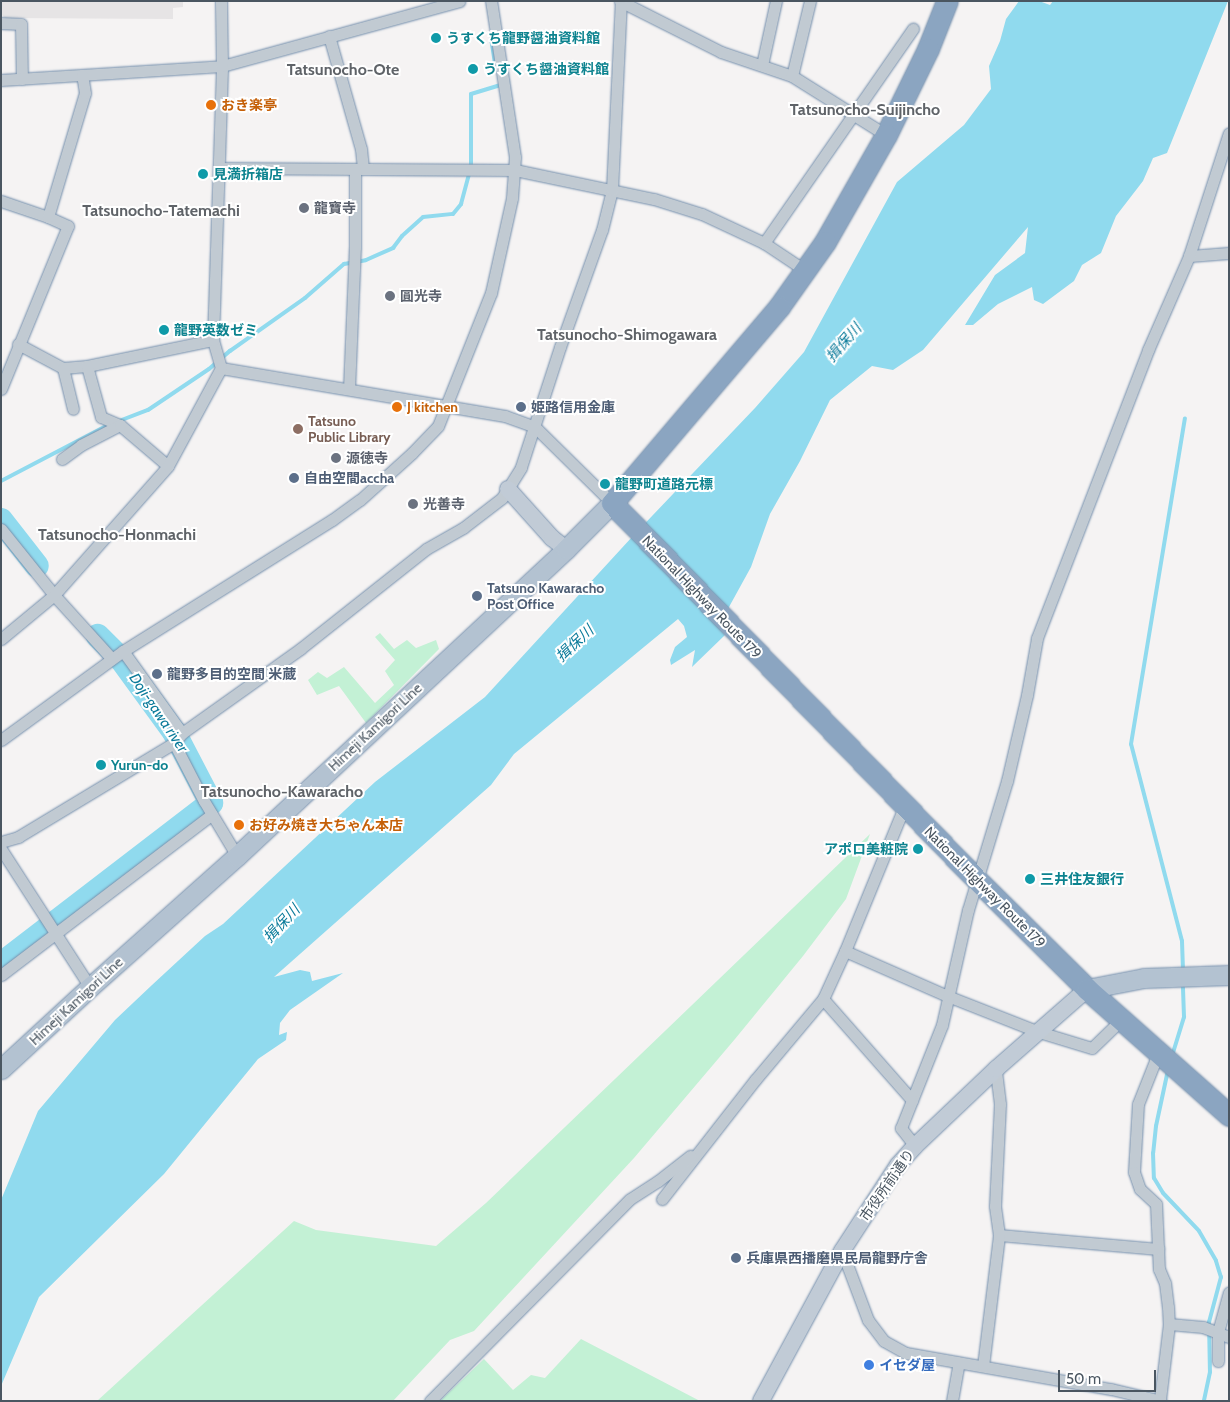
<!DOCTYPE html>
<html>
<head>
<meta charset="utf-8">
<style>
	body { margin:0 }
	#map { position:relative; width:1230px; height:1402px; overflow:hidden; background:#f5f3f3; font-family:Cabin,"Noto Sans JP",sans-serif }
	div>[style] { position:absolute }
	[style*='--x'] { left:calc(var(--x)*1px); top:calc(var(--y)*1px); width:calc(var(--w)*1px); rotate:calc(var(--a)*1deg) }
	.education>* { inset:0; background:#e6e4e5 }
	.green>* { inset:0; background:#c3f1d5 }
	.water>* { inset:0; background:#90daee }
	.stream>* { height:4px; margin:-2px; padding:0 2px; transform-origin:2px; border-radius:2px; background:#90daee }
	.river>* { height:24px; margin:-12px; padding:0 12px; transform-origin:12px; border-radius:12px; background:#90daee }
	.roads { filter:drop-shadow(0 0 1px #7690ad) drop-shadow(0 0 1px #7690ad) }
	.street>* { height:11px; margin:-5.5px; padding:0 5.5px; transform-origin:5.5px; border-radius:5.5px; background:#c1cad2 }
	.secondary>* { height:16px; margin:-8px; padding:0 8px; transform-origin:8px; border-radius:8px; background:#c1cbd6 }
	.primary>* { height:19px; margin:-9.5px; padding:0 9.5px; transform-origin:9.5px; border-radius:9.5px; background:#b3c2d1 }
	.highway>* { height:21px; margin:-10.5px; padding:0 10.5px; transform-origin:10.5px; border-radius:10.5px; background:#8ba5c1 }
	.dots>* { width:14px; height:14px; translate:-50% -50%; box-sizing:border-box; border:2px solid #fff; border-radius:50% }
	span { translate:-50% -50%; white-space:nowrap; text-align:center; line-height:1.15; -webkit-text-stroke:4px #fff; paint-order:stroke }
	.culture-label { font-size:14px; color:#0d838f; font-weight:700 }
	.left { translate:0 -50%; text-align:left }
	.right { translate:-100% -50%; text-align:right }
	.food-label { font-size:14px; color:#c56008; font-weight:700 }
	.worship-label { font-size:14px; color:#5b616d; font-weight:700 }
	.service-label { font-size:14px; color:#4e5e75; font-weight:700 }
	.education-label { font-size:14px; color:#785e54; font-weight:700 }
	.street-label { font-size:14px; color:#4a5661 }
	.shop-label { font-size:14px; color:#366cbe; font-weight:700 }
	.water-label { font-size:15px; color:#0c7c9b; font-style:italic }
	.quarter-label { font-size:16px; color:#5f6368; font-weight:700 }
	.frame { position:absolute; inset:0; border:2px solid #4a5661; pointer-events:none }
	.scale { position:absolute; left:1058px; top:1370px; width:98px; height:22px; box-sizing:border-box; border:2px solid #4a5661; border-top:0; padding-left:6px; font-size:15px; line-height:18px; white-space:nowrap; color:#4a5661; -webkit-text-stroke:4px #fff; paint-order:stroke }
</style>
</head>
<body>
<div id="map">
	<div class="education">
		<div style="clip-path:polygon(1px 1px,183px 1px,183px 7px,173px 8px,173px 19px,5px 18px,1px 14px)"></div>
	</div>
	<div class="green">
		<div style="clip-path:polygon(380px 633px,394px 649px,407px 640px,416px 648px,436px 640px,439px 649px,366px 723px,339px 686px,317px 695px,308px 680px,318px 672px,327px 678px,344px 667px,375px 703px,394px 685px,385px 671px,395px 660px,375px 637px)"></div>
		<div style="clip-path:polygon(870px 834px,846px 899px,803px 956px,735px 1039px,634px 1158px,474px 1331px,450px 1340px,393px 1401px,97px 1401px,294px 1221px,316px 1230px,436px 1246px,486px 1203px)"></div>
		<div style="clip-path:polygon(581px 1339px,700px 1401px,440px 1401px,484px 1359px,513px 1390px,531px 1375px,545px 1378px)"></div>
	</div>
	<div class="water">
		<div style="clip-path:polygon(1019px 1px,1039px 1px,1050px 5px,1053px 1px,1228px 1px,1167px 153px,1153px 158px,1143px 181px,1116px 216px,1101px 253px,1082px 265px,1074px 281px,1043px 304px,1034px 300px,1032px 287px,998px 304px,973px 325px,965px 325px,995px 275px,1025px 253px,1028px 227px,923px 350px,893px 370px,872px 366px,830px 400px,800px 461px,770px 514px,751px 567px,718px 627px,725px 635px,692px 667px,695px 650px,671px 665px,670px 660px,675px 647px,687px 637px,684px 626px,678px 619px,514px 754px,491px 785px,274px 977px,300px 970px,310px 972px,312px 981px,343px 973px,290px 1010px,280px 1023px,279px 1035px,287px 1032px,286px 1040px,258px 1059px,164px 1174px,39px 1297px,1px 1386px,1px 1200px,38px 1111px,115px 1020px,152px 985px,205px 936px,223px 924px,375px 782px,485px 697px,632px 537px,755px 408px,804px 352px,897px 182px,964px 125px,991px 89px,989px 66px,1000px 41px,1006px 19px)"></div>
	</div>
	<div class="stream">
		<div style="--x:491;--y:38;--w:32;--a:81"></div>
		<div style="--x:119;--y:421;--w:31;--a:-21"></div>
		<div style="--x:148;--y:410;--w:73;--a:-33.9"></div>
		<div style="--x:209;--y:369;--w:28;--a:-41"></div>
		<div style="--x:230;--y:351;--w:92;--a:-35.2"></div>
		<div style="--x:305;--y:298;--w:52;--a:-41.1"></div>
		<div style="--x:344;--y:264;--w:22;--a:-10"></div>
		<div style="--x:366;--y:260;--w:30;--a:-24"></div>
		<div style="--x:393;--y:248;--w:15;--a:-53"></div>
		<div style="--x:402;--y:236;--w:28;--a:-42"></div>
		<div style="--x:423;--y:217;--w:30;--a:-6"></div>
		<div style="--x:453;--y:214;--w:13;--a:-51"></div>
		<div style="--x:461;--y:204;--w:38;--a:-75"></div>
		<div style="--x:471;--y:167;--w:73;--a:-90"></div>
		<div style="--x:471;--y:94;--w:30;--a:-17"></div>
		<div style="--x:1;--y:481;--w:123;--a:-27.6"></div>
		<div style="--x:1183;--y:970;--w:29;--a:-92"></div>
		<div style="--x:1182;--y:941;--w:203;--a:-104.5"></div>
		<div style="--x:1131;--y:744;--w:330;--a:-80.6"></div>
		<div style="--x:1172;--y:1056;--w:41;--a:-72.9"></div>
		<div style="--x:1184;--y:1017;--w:35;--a:-92"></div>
		<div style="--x:1168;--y:1070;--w:57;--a:102.1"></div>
		<div style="--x:1156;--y:1126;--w:27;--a:96"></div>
		<div style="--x:1153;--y:1153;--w:25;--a:88"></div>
		<div style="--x:1154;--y:1178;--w:17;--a:59"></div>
		<div style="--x:1163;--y:1193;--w:52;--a:46.5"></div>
		<div style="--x:1199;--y:1231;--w:34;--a:60"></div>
		<div style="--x:1216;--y:1261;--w:17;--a:73"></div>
		<div style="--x:1221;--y:1277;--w:47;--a:104.9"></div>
		<div style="--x:1209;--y:1322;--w:50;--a:88.9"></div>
		<div style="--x:1210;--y:1372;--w:30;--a:102"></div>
	</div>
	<div class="river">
		<div style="--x:1;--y:520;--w:58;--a:52"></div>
		<div style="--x:1;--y:964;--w:265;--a:-37.5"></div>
		<div style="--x:211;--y:803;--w:80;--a:-117.5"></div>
		<div style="--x:174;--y:732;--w:90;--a:-126"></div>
		<div style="--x:121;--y:659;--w:33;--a:-135"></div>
	</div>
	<div class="roads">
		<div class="street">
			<div style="--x:620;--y:1;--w:113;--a:26.8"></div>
			<div style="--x:721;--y:52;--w:75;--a:18.7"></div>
			<div style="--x:792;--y:76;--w:111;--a:32.1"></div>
			<div style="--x:1;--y:23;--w:20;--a:3"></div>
			<div style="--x:21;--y:24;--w:55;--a:89"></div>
			<div style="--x:329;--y:36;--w:117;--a:74.2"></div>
			<div style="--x:361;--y:149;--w:20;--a:84"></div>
			<div style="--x:762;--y:65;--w:66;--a:-77.7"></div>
			<div style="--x:792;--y:76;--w:77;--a:-76.5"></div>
			<div style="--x:1;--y:80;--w:221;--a:-3.6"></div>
			<div style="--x:222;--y:66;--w:246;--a:-15.3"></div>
			<div style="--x:219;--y:168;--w:296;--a:0.4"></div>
			<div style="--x:515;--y:170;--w:142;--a:11.8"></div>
			<div style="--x:654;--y:199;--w:50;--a:17.4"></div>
			<div style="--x:702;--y:214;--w:68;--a:25.1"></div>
			<div style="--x:764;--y:243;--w:50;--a:33.7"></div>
			<div style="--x:1;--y:201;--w:50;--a:18.8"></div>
			<div style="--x:764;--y:243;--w:261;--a:-55.2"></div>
			<div style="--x:1189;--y:256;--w:40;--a:-4.3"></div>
			<div style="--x:18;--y:344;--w:51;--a:28.1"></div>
			<div style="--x:63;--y:368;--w:24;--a:-5"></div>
			<div style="--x:87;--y:366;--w:129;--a:-11.7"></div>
			<div style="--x:87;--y:366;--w:53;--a:74.6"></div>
			<div style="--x:101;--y:417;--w:21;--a:23"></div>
			<div style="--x:63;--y:368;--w:42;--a:76.3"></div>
			<div style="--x:221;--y:368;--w:288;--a:9.6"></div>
			<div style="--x:505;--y:416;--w:32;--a:20"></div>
			<div style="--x:535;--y:427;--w:108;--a:44.6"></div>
			<div style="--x:1;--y:389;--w:176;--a:-67.7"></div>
			<div style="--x:68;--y:226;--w:22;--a:-156"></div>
			<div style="--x:48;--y:217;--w:129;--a:-73.4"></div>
			<div style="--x:85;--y:93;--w:18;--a:-99"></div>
			<div style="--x:349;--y:389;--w:142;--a:-87.6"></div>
			<div style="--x:355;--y:247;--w:78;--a:-90"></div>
			<div style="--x:62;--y:459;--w:24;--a:-36"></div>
			<div style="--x:81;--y:445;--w:44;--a:-27.1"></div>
			<div style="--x:120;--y:425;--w:63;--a:40.5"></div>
			<div style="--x:1;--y:529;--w:85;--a:51.2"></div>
			<div style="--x:54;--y:595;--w:86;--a:47.8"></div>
			<div style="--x:1;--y:639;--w:69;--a:-39.7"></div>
			<div style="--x:54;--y:595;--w:172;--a:-48.5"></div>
			<div style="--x:168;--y:466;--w:111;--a:-61.6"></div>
			<div style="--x:221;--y:368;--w:29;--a:-106"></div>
			<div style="--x:213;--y:340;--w:274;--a:-88.1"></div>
			<div style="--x:222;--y:66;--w:65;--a:-90.9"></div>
			<div style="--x:123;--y:651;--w:101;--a:54.3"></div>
			<div style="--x:1;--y:740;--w:151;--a:-36.1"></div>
			<div style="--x:123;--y:651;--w:247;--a:-32.1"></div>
			<div style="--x:332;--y:520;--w:34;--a:-36"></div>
			<div style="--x:360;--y:500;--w:70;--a:-42.1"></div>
			<div style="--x:412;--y:453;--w:37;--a:-46"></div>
			<div style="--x:438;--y:426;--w:143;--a:-68.3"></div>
			<div style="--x:491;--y:293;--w:97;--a:-77.5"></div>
			<div style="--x:512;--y:198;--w:41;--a:-85.8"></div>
			<div style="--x:515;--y:157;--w:158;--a:-98.7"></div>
			<div style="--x:174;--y:743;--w:65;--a:62.7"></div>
			<div style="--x:204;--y:801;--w:64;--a:59"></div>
			<div style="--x:1;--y:842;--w:18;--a:-16"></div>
			<div style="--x:18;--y:837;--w:182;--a:-31.1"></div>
			<div style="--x:174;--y:743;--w:13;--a:-51"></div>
			<div style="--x:182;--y:733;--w:145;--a:-35.4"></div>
			<div style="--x:300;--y:649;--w:161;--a:-38.4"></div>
			<div style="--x:426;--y:549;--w:43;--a:-29.6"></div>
			<div style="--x:463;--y:528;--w:49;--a:-37.6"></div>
			<div style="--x:502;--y:498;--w:36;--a:-58"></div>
			<div style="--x:521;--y:467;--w:126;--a:-72"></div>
			<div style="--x:560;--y:347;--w:124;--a:-70.3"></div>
			<div style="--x:602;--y:230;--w:41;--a:-76"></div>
			<div style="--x:612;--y:190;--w:188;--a:-87.3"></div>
			<div style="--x:1;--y:849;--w:164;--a:57.2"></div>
			<div style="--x:845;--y:951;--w:158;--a:-67.7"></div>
			<div style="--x:1;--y:975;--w:265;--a:-37.3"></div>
			<div style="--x:823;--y:999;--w:53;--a:-65.4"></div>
			<div style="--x:845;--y:951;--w:115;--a:23.7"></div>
			<div style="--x:950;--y:997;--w:96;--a:21.5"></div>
			<div style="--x:1039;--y:1032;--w:55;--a:16.8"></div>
			<div style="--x:1092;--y:1048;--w:42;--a:-44"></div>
			<div style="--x:1159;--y:1051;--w:57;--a:111.6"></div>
			<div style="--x:1138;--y:1104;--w:68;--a:93.4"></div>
			<div style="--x:1134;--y:1172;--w:18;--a:71"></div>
			<div style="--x:1140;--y:1189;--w:22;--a:43"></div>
			<div style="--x:1156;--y:1204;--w:65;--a:87.4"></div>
			<div style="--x:1159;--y:1269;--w:15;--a:67"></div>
			<div style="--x:1165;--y:1283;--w:24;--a:83"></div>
			<div style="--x:1168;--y:1307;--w:17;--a:87"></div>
			<div style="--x:1169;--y:1324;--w:77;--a:96.8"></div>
			<div style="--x:915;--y:1146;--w:23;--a:-128"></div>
			<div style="--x:901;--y:1128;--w:111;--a:-68.3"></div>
			<div style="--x:942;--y:1025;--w:118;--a:-77.3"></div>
			<div style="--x:968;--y:910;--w:135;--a:-73.2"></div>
			<div style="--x:1007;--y:781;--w:88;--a:-76.9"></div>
			<div style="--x:1027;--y:695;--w:58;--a:-80"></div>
			<div style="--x:1037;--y:638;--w:309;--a:-68.9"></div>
			<div style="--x:1148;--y:350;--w:103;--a:-66.4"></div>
			<div style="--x:1189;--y:256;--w:129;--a:-72"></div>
			<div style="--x:662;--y:1199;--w:151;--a:-52"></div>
			<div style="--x:755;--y:1080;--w:106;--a:-50"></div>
			<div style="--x:823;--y:999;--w:135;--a:48.6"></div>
			<div style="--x:999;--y:1235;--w:160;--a:5"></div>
			<div style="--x:842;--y:1251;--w:74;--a:69.4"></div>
			<div style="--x:868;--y:1320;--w:26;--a:53"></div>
			<div style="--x:884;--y:1341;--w:25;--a:29"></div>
			<div style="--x:906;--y:1353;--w:208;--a:10"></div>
			<div style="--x:1111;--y:1389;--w:51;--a:13.5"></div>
			<div style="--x:1169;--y:1324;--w:34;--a:5"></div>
			<div style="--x:1203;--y:1327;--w:28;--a:21"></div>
			<div style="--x:1218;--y:1361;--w:29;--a:-90"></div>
			<div style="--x:1218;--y:1332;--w:41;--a:-74.6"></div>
			<div style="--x:983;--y:1366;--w:132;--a:-83"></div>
			<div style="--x:999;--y:1235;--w:29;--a:-98"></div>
			<div style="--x:995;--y:1206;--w:102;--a:-87.2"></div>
			<div style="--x:1000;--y:1104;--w:35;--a:-97"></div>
			<div style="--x:430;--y:1401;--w:284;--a:-45.3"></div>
			<div style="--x:630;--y:1199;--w:33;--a:-33"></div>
			<div style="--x:658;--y:1181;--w:41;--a:-38"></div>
			<div style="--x:952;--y:1401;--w:39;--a:-80"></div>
		</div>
		<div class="secondary">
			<div style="--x:508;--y:489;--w:66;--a:48.1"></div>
			<div style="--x:552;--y:538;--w:18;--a:38"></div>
			<div style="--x:761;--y:1401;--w:170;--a:-61.6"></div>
			<div style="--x:842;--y:1251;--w:103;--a:-56.9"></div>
			<div style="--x:898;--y:1165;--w:25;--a:-48"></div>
			<div style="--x:915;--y:1146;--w:112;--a:-43.5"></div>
			<div style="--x:996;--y:1069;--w:121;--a:-41.3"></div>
		</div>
		<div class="primary">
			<div style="--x:1087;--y:989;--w:58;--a:-10.9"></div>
			<div style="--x:1144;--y:978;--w:85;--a:-2"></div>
			<div style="--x:1;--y:1069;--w:121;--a:-42.7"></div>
			<div style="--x:90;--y:987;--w:197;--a:-41.7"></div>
			<div style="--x:237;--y:856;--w:450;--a:-43"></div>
			<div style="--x:566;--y:549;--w:65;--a:-45"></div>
		</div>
		<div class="highway">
			<div style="--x:947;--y:1;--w:52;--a:111.6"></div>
			<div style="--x:928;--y:49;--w:96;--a:116"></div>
			<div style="--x:886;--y:135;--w:123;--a:119.7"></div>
			<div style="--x:825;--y:242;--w:80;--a:125.3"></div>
			<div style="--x:779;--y:307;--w:257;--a:130.4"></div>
			<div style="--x:612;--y:503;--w:526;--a:45.92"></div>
			<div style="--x:978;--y:881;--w:153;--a:44.7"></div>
			<div style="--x:1087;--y:989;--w:190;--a:41.6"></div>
		</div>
	</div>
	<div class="dots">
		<div style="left:436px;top:38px;background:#0f9aa8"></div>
		<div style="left:473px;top:69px;background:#0f9aa8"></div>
		<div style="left:211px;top:105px;background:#e8710a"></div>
		<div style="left:203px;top:174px;background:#0f9aa8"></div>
		<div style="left:304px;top:208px;background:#6b7280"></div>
		<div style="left:390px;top:296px;background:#6b7280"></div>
		<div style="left:164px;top:330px;background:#0f9aa8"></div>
		<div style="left:397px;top:407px;background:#e8710a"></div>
		<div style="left:521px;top:407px;background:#5c6f8a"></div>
		<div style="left:298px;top:429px;background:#8d6e63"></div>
		<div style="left:336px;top:458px;background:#6b7280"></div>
		<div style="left:294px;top:478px;background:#5c6f8a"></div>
		<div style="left:605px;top:484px;background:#0f9aa8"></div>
		<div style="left:413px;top:504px;background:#6b7280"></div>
		<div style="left:477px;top:596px;background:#5c6f8a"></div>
		<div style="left:157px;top:674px;background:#5c6f8a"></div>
		<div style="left:101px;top:765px;background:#0f9aa8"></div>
		<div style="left:239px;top:825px;background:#e8710a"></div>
		<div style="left:918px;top:849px;background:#0f9aa8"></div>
		<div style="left:1030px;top:879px;background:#0f9aa8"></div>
		<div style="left:736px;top:1258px;background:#5c6f8a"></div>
		<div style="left:869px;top:1365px;background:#3f7fe0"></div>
	</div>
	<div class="culture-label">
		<span class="left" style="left:446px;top:38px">うすくち龍野醤油資料館</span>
		<span class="left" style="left:483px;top:69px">うすくち醤油資料館</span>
		<span class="left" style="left:213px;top:174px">見満折箱店</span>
		<span class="left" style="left:174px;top:330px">龍野英数ゼミ</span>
		<span class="left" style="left:615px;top:484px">龍野町道路元標</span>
		<span class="left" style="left:111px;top:765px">Yurun-do</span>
		<span class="right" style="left:908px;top:849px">アポロ美粧院</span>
		<span class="left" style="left:1040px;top:879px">三井住友銀行</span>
	</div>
	<div class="food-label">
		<span class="left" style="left:221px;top:105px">おき楽亭</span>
		<span class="left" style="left:407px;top:407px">J kitchen</span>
		<span class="left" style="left:249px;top:825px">お好み焼き大ちゃん本店</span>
	</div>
	<div class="worship-label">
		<span class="left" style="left:314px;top:208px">龍寶寺</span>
		<span class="left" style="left:400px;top:296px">圓光寺</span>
		<span class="left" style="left:346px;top:458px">源徳寺</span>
		<span class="left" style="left:423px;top:504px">光善寺</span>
	</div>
	<div class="service-label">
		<span class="left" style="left:531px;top:407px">姫路信用金庫</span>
		<span class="left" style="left:304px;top:478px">自由空間accha</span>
		<span class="left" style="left:487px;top:596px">Tatsuno Kawaracho<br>Post Office</span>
		<span class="left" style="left:167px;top:674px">龍野多目的空間 米蔵</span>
		<span class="left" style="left:746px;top:1258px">兵庫県西播磨県民局龍野庁舎</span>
	</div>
	<div class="education-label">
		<span class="left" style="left:308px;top:429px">Tatsuno<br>Public Library</span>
	</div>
	<div class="street-label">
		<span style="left:702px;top:597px;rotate:46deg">National Highway Route 179</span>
		<span style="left:375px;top:727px;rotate:-43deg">Himeji Kamigori Line</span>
		<span style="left:985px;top:887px;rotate:45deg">National Highway Route 179</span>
		<span style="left:76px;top:1001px;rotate:-43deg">Himeji Kamigori Line</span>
		<span style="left:887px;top:1185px;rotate:-55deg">市役所前通り</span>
	</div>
	<div class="shop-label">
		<span class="left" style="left:879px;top:1365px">イセダ屋</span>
	</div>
	<div class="water-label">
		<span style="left:844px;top:343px;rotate:-49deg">揖保川</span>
		<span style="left:575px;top:644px;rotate:-43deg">揖保川</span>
		<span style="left:158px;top:713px;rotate:56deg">Doji-gawa river</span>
		<span style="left:282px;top:924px;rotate:-47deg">揖保川</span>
	</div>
	<div class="quarter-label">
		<span style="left:343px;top:70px">Tatsunocho-Ote</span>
		<span style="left:865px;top:110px">Tatsunocho-Suijincho</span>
		<span style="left:161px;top:211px">Tatsunocho-Tatemachi</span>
		<span style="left:627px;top:335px">Tatsunocho-Shimogawara</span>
		<span style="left:117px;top:535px">Tatsunocho-Honmachi</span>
		<span style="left:282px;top:792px">Tatsunocho-Kawaracho</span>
	</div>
	<div class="frame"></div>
	<div class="scale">50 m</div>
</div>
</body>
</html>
